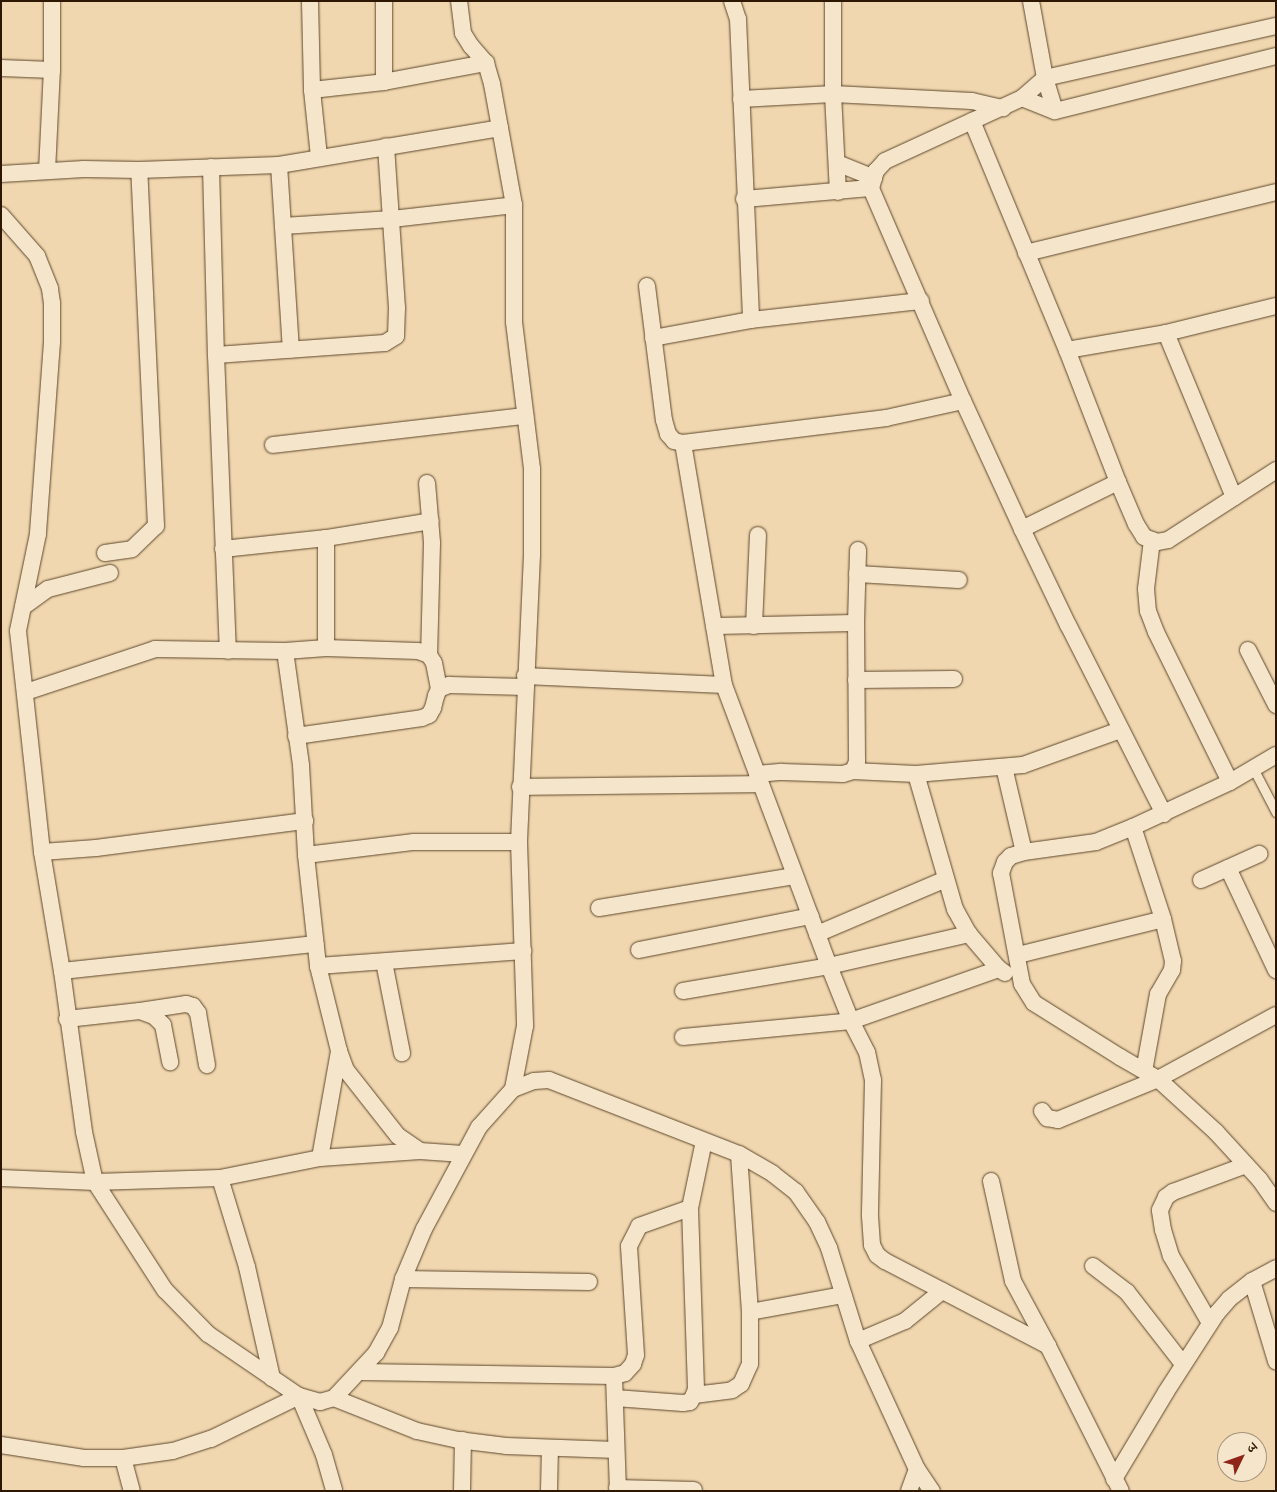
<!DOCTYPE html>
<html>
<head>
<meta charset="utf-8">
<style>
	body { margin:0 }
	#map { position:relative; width:1277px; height:1492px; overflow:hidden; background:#f0d7af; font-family:"EB Garamond","Noto Serif Devanagari",serif }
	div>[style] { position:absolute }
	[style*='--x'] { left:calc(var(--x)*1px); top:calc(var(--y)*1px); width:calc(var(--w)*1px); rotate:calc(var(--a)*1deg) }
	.roads { filter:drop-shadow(0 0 1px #5e472c) drop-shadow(0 0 1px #5e472c) }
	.service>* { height:9px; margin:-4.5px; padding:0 4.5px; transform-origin:4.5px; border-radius:4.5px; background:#f5e5cb }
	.minor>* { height:16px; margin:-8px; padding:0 8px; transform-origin:8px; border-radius:8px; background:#f5e5cb }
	span { translate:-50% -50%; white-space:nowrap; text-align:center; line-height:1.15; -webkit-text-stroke:5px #f5e5cb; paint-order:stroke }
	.frame { position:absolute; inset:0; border:2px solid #2e1700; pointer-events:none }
	.north { position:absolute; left:1217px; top:1432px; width:50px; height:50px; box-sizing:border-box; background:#f5e5cb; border:1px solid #a5937a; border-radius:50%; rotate:48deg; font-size:14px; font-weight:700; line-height:20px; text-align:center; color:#2e1700 }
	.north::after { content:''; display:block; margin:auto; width:18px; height:22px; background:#8f2418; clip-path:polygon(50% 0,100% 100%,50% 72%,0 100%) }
</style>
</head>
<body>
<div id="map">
	<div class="roads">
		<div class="service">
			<div style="--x:1253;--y:768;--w:50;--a:62.4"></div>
		</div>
		<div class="minor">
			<div style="--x:310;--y:1;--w:89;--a:88.7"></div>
			<div style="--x:312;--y:90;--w:67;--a:84"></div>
			<div style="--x:732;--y:1;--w:19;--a:72"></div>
			<div style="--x:738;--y:19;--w:301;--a:87.5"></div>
			<div style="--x:833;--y:1;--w:93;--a:90"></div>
			<div style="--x:833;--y:94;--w:98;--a:87.1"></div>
			<div style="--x:1031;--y:1;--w:78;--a:79.7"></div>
			<div style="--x:1045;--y:78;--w:34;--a:73"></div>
			<div style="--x:1;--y:68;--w:51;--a:2.2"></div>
			<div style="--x:384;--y:82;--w:81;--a:-90"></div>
			<div style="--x:312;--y:90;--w:72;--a:-6.3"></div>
			<div style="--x:384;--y:82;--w:104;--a:-10.6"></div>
			<div style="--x:1022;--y:98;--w:35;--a:22"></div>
			<div style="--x:1055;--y:111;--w:228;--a:-14"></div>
			<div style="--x:741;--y:99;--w:92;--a:-3.1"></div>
			<div style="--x:833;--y:94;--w:139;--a:2.9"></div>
			<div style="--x:972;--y:101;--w:32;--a:13"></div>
			<div style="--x:972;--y:121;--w:248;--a:67.5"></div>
			<div style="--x:1067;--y:350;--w:142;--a:68.9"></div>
			<div style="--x:1118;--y:482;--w:46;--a:66.8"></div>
			<div style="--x:1136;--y:524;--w:15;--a:58"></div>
			<div style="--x:1144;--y:537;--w:14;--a:21"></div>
			<div style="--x:1157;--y:542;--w:11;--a:-10"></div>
			<div style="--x:1168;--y:540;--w:129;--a:-32.9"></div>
			<div style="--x:500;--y:128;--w:78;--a:79.7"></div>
			<div style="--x:514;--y:205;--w:117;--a:90"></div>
			<div style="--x:514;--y:322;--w:148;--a:83"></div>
			<div style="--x:532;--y:469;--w:86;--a:90"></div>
			<div style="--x:532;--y:555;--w:287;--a:92.6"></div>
			<div style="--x:519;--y:842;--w:184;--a:88.1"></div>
			<div style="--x:525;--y:1026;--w:64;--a:100.8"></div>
			<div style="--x:837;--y:163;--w:40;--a:22"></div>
			<div style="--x:279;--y:165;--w:185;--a:86.3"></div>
			<div style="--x:211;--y:167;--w:188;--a:88.5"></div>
			<div style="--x:216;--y:355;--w:296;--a:87.7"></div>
			<div style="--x:47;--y:171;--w:101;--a:-87.2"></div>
			<div style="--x:52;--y:70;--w:69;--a:-90"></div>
			<div style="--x:1;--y:174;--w:83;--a:-3.4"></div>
			<div style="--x:84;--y:169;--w:55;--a:1"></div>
			<div style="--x:139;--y:170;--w:140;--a:-2"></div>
			<div style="--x:279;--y:165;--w:224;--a:-9.5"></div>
			<div style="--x:500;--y:128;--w:45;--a:-100.3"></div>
			<div style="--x:492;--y:84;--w:22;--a:-106"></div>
			<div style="--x:486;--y:63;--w:23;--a:-131"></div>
			<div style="--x:471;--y:46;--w:15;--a:-122"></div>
			<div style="--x:463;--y:33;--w:32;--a:-97"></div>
			<div style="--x:744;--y:199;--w:127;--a:-5"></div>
			<div style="--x:1;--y:215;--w:55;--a:48.7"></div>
			<div style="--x:37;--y:256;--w:35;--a:68"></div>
			<div style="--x:50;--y:289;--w:14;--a:82"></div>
			<div style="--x:52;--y:303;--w:39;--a:90"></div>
			<div style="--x:52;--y:342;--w:193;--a:94.2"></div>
			<div style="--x:38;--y:534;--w:99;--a:101.7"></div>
			<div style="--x:18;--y:631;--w:222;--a:83.8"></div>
			<div style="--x:42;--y:852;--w:121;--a:80.5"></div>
			<div style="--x:62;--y:971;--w:162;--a:82.2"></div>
			<div style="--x:84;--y:1132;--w:51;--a:77.6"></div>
			<div style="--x:95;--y:1182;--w:129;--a:57.1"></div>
			<div style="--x:165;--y:1290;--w:62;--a:45.7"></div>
			<div style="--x:208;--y:1334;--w:110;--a:34.3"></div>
			<div style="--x:299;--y:1396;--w:22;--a:16"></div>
			<div style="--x:320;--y:1402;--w:15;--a:-16"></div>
			<div style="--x:334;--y:1398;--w:62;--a:-47"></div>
			<div style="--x:376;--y:1353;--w:29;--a:-61"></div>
			<div style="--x:390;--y:1328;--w:51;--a:-75.1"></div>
			<div style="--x:403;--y:1279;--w:54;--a:-67.2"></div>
			<div style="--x:424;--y:1229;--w:116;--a:-61.7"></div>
			<div style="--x:479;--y:1127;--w:51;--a:-48.2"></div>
			<div style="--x:513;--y:1089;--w:22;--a:-21"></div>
			<div style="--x:534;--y:1081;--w:15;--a:-4"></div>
			<div style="--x:549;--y:1080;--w:204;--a:21.3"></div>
			<div style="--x:739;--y:1154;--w:39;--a:30"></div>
			<div style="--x:773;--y:1174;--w:29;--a:38"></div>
			<div style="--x:796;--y:1192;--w:37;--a:55"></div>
			<div style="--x:817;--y:1222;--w:29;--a:65"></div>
			<div style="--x:829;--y:1248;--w:97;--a:72.7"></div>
			<div style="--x:858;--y:1341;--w:141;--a:65.3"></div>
			<div style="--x:917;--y:1469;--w:27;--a:56"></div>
			<div style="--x:283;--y:226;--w:109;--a:-3.7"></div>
			<div style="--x:392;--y:219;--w:123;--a:-6.5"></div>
			<div style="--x:1026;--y:253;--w:257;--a:-13.7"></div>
			<div style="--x:647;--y:286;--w:135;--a:82.8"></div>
			<div style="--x:664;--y:420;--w:15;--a:74"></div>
			<div style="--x:668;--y:434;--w:9;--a:49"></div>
			<div style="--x:674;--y:441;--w:9;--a:13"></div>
			<div style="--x:683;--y:443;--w:205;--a:-7"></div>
			<div style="--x:886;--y:418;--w:79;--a:-12.4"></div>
			<div style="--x:1166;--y:333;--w:178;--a:67.5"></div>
			<div style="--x:653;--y:338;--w:100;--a:-10.4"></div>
			<div style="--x:751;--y:320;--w:171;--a:-6.4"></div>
			<div style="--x:1067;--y:350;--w:100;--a:-9.7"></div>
			<div style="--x:1166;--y:333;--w:113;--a:-13.8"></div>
			<div style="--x:216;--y:355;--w:169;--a:-4.1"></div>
			<div style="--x:385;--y:343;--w:13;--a:-32"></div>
			<div style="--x:396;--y:336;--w:28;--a:-88"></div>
			<div style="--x:397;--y:308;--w:162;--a:-93.9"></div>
			<div style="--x:683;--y:443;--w:245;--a:80.4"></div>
			<div style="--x:724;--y:685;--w:300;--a:69.5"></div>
			<div style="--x:829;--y:966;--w:59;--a:68.2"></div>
			<div style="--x:851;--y:1021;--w:35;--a:63"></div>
			<div style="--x:867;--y:1052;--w:29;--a:78"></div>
			<div style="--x:873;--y:1080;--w:136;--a:91.3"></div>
			<div style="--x:870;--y:1216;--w:29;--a:86"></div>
			<div style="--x:872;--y:1245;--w:11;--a:63"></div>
			<div style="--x:877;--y:1255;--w:10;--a:37"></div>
			<div style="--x:885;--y:1261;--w:184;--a:27.5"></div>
			<div style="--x:1048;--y:1346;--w:162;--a:63.3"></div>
			<div style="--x:273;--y:445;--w:254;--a:-6.6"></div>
			<div style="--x:427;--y:483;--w:60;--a:85.2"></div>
			<div style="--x:432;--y:543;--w:112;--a:91.5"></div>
			<div style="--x:1022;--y:529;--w:107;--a:-26.1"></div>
			<div style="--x:326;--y:538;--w:110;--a:90"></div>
			<div style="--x:1152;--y:540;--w:49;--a:97"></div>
			<div style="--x:1146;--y:589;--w:22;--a:85"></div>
			<div style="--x:1148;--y:611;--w:22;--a:69"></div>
			<div style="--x:1156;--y:632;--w:167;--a:63.7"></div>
			<div style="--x:223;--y:549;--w:104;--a:-6.1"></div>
			<div style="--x:326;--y:538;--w:106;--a:-9.2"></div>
			<div style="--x:105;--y:553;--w:27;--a:-8"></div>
			<div style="--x:132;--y:549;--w:33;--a:-44"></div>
			<div style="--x:156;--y:526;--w:356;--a:-92.7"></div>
			<div style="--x:857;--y:574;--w:102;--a:3.4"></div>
			<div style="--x:23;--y:607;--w:31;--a:-36"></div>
			<div style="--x:48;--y:589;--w:64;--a:-14.5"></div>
			<div style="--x:714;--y:626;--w:142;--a:-1.2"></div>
			<div style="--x:754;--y:626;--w:91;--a:-87.5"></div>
			<div style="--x:1248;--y:650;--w:62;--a:63"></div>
			<div style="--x:285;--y:651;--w:115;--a:82"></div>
			<div style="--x:301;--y:765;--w:90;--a:86.8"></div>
			<div style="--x:306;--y:855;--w:112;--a:83.8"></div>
			<div style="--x:318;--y:966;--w:88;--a:76.1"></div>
			<div style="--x:339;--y:1051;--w:20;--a:70"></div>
			<div style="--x:346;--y:1070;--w:84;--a:51.8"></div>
			<div style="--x:398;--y:1136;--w:27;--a:34"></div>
			<div style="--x:525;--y:676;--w:199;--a:2.6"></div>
			<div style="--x:856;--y:680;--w:98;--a:-0.6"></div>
			<div style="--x:26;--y:692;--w:136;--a:-18.4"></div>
			<div style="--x:155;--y:649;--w:130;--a:0.9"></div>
			<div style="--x:285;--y:651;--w:41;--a:-4.2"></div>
			<div style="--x:326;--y:648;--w:92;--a:1.9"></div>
			<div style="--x:418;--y:651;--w:12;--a:20"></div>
			<div style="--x:429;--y:655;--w:9;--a:58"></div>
			<div style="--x:434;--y:663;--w:26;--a:79"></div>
			<div style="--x:296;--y:736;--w:127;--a:-8.1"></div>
			<div style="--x:422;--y:718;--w:8;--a:-23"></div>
			<div style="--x:429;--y:715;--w:8;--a:-60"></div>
			<div style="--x:433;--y:708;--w:12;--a:-76"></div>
			<div style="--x:436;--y:696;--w:8;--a:-67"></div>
			<div style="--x:439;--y:689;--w:11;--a:-22"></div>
			<div style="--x:449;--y:685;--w:76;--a:1.5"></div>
			<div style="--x:1276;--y:755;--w:53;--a:149.6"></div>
			<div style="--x:1230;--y:782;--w:107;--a:155.1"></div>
			<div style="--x:1133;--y:827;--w:40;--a:158"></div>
			<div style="--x:1096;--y:842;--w:73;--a:172.1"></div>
			<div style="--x:1024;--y:852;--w:14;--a:163"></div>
			<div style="--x:1011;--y:856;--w:8;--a:135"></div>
			<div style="--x:1005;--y:862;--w:12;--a:110"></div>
			<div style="--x:1001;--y:873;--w:113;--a:79.3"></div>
			<div style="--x:1022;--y:984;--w:22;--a:58"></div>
			<div style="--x:1034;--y:1003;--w:102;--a:32.1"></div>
			<div style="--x:1120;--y:1057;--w:44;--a:30.1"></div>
			<div style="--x:1158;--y:1079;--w:79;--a:42.4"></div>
			<div style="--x:1216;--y:1132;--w:65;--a:47.5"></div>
			<div style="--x:1260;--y:1180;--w:28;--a:55"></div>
			<div style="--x:1004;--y:767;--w:87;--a:76.8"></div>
			<div style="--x:853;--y:771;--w:63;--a:2.7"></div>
			<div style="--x:916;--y:774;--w:107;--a:-4.8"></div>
			<div style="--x:1023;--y:765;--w:103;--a:-19.8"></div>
			<div style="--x:757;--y:774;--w:25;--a:-5"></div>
			<div style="--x:782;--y:772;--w:61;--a:1.9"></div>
			<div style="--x:843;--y:774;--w:10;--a:-17"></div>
			<div style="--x:853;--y:771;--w:10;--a:-66"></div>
			<div style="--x:857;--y:762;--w:139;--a:-90.4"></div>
			<div style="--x:856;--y:623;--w:73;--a:-88.4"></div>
			<div style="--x:916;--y:774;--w:141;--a:73.9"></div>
			<div style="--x:955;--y:909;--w:29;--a:61"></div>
			<div style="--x:969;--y:934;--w:46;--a:49.4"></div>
			<div style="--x:999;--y:969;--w:7;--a:34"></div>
			<div style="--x:520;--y:787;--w:240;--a:-0.7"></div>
			<div style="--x:1164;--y:814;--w:212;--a:-116.9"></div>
			<div style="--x:1068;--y:625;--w:106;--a:-115.6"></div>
			<div style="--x:1022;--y:529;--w:141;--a:-114.7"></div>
			<div style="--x:963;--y:401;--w:232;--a:-113.4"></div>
			<div style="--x:871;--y:188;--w:18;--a:-74"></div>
			<div style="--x:876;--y:171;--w:13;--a:-48"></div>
			<div style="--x:885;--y:161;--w:151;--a:-24.7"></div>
			<div style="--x:1022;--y:98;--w:30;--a:-41"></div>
			<div style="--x:1045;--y:78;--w:237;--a:-12.7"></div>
			<div style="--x:1133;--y:827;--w:97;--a:71.9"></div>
			<div style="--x:1163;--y:919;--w:43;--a:76.6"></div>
			<div style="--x:1173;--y:961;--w:9;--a:96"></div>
			<div style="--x:1172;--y:970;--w:28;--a:120"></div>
			<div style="--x:1158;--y:994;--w:78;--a:100.3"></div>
			<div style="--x:42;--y:852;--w:54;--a:-4.2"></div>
			<div style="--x:96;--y:848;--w:211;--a:-7.4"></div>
			<div style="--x:306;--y:855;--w:109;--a:-6.9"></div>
			<div style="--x:414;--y:842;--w:105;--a:0"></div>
			<div style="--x:1228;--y:868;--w:113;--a:64.8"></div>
			<div style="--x:1201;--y:880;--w:64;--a:-24.1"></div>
			<div style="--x:599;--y:908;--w:198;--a:-9.3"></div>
			<div style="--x:817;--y:934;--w:140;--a:-23.1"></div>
			<div style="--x:639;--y:950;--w:175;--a:-11.2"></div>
			<div style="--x:1018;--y:955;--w:149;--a:-13.9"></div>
			<div style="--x:384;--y:962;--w:93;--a:78.8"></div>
			<div style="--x:318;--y:966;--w:206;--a:-4.2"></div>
			<div style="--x:62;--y:971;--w:255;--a:-6.1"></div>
			<div style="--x:683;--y:991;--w:148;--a:-9.7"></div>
			<div style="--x:829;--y:966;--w:144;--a:-12.9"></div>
			<div style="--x:140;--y:1011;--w:47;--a:-8.7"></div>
			<div style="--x:186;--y:1004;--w:7;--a:16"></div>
			<div style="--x:193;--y:1006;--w:9;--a:54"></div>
			<div style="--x:198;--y:1013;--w:53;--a:80.2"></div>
			<div style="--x:67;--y:1019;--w:73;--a:-6.3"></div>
			<div style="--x:140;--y:1011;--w:15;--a:20"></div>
			<div style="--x:154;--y:1016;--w:13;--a:45"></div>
			<div style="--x:163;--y:1025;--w:38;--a:79"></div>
			<div style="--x:683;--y:1037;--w:169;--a:-5.4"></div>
			<div style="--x:851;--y:1021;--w:157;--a:-19.4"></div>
			<div style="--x:1042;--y:1111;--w:9;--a:54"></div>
			<div style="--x:1047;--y:1118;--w:11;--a:10"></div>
			<div style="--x:1058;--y:1120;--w:108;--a:-22.3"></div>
			<div style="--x:1158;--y:1079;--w:134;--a:-28.5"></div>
			<div style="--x:320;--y:1158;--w:109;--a:-79.9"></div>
			<div style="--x:1;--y:1178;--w:94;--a:2.4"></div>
			<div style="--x:95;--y:1182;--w:125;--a:-1.8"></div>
			<div style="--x:220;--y:1178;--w:102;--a:-11.3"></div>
			<div style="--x:320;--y:1158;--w:100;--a:-4"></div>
			<div style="--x:420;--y:1151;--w:43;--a:4"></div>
			<div style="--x:220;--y:1178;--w:93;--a:73.1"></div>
			<div style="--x:247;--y:1267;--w:114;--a:77.3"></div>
			<div style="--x:991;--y:1181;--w:102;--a:77.6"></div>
			<div style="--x:1013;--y:1281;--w:74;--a:61.7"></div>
			<div style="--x:1093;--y:1266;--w:43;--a:37.4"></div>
			<div style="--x:1127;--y:1292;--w:91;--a:52.1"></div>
			<div style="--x:403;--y:1279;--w:186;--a:0.9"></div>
			<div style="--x:1252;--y:1281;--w:84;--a:73.3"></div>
			<div style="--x:750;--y:1312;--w:95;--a:-10.4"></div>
			<div style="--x:1210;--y:1323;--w:78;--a:-120.2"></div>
			<div style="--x:1171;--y:1256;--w:27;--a:-107"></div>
			<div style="--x:1163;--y:1230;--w:20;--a:-99"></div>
			<div style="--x:1160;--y:1210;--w:14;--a:-65"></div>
			<div style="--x:1166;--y:1197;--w:9;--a:-36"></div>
			<div style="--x:1173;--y:1192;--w:78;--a:-20.3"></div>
			<div style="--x:858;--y:1341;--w:51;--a:-23.1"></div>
			<div style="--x:905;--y:1321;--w:48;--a:-39"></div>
			<div style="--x:361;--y:1372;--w:253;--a:0.9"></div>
			<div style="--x:694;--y:1395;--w:38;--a:-7"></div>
			<div style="--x:732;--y:1390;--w:11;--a:-34"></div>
			<div style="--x:741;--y:1384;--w:22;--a:-66"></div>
			<div style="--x:750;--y:1364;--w:52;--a:-90"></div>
			<div style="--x:750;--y:1312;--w:158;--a:-94"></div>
			<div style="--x:334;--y:1398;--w:89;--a:21.7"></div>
			<div style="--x:417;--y:1431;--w:42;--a:12.4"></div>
			<div style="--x:458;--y:1440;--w:48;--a:7.1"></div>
			<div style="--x:506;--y:1446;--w:110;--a:2.1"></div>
			<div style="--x:615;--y:1398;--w:68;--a:4.2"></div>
			<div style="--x:683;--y:1403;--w:7;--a:-8"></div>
			<div style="--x:690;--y:1402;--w:8;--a:-60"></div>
			<div style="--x:694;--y:1395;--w:6;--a:-72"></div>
			<div style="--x:696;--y:1389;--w:181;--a:-91.9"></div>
			<div style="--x:690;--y:1208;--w:68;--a:-78.2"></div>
			<div style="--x:1;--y:1445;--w:84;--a:8.9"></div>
			<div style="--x:84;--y:1458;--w:39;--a:0"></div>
			<div style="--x:123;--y:1458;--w:50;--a:-8"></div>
			<div style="--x:173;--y:1451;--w:40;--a:-18"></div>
			<div style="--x:211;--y:1439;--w:98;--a:-26"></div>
			<div style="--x:299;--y:1396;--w:64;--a:67"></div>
			<div style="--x:324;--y:1455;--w:37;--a:74"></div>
			<div style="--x:123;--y:1458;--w:34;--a:75"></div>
			<div style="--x:1114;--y:1479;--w:101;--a:-59.1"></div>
			<div style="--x:1166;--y:1392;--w:94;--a:-57.2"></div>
			<div style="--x:1217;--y:1313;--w:18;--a:-49"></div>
			<div style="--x:1229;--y:1299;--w:29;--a:-38"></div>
			<div style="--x:1252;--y:1281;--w:27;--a:-28"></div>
			<div style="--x:617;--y:1488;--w:77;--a:1.5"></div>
			<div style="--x:462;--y:1491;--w:51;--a:-88.9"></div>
			<div style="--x:549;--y:1491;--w:43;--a:-88.7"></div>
			<div style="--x:618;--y:1491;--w:115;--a:-92"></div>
			<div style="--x:614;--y:1376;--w:11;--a:-15"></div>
			<div style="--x:625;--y:1373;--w:12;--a:-48"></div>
			<div style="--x:633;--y:1364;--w:9;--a:-72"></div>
			<div style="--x:636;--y:1355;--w:109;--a:-93.7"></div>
			<div style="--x:629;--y:1246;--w:22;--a:-63"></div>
			<div style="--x:639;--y:1226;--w:54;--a:-19.4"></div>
			<div style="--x:909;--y:1491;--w:23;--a:-70"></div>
		</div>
	</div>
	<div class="frame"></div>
	<div class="north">उ</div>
</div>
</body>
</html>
